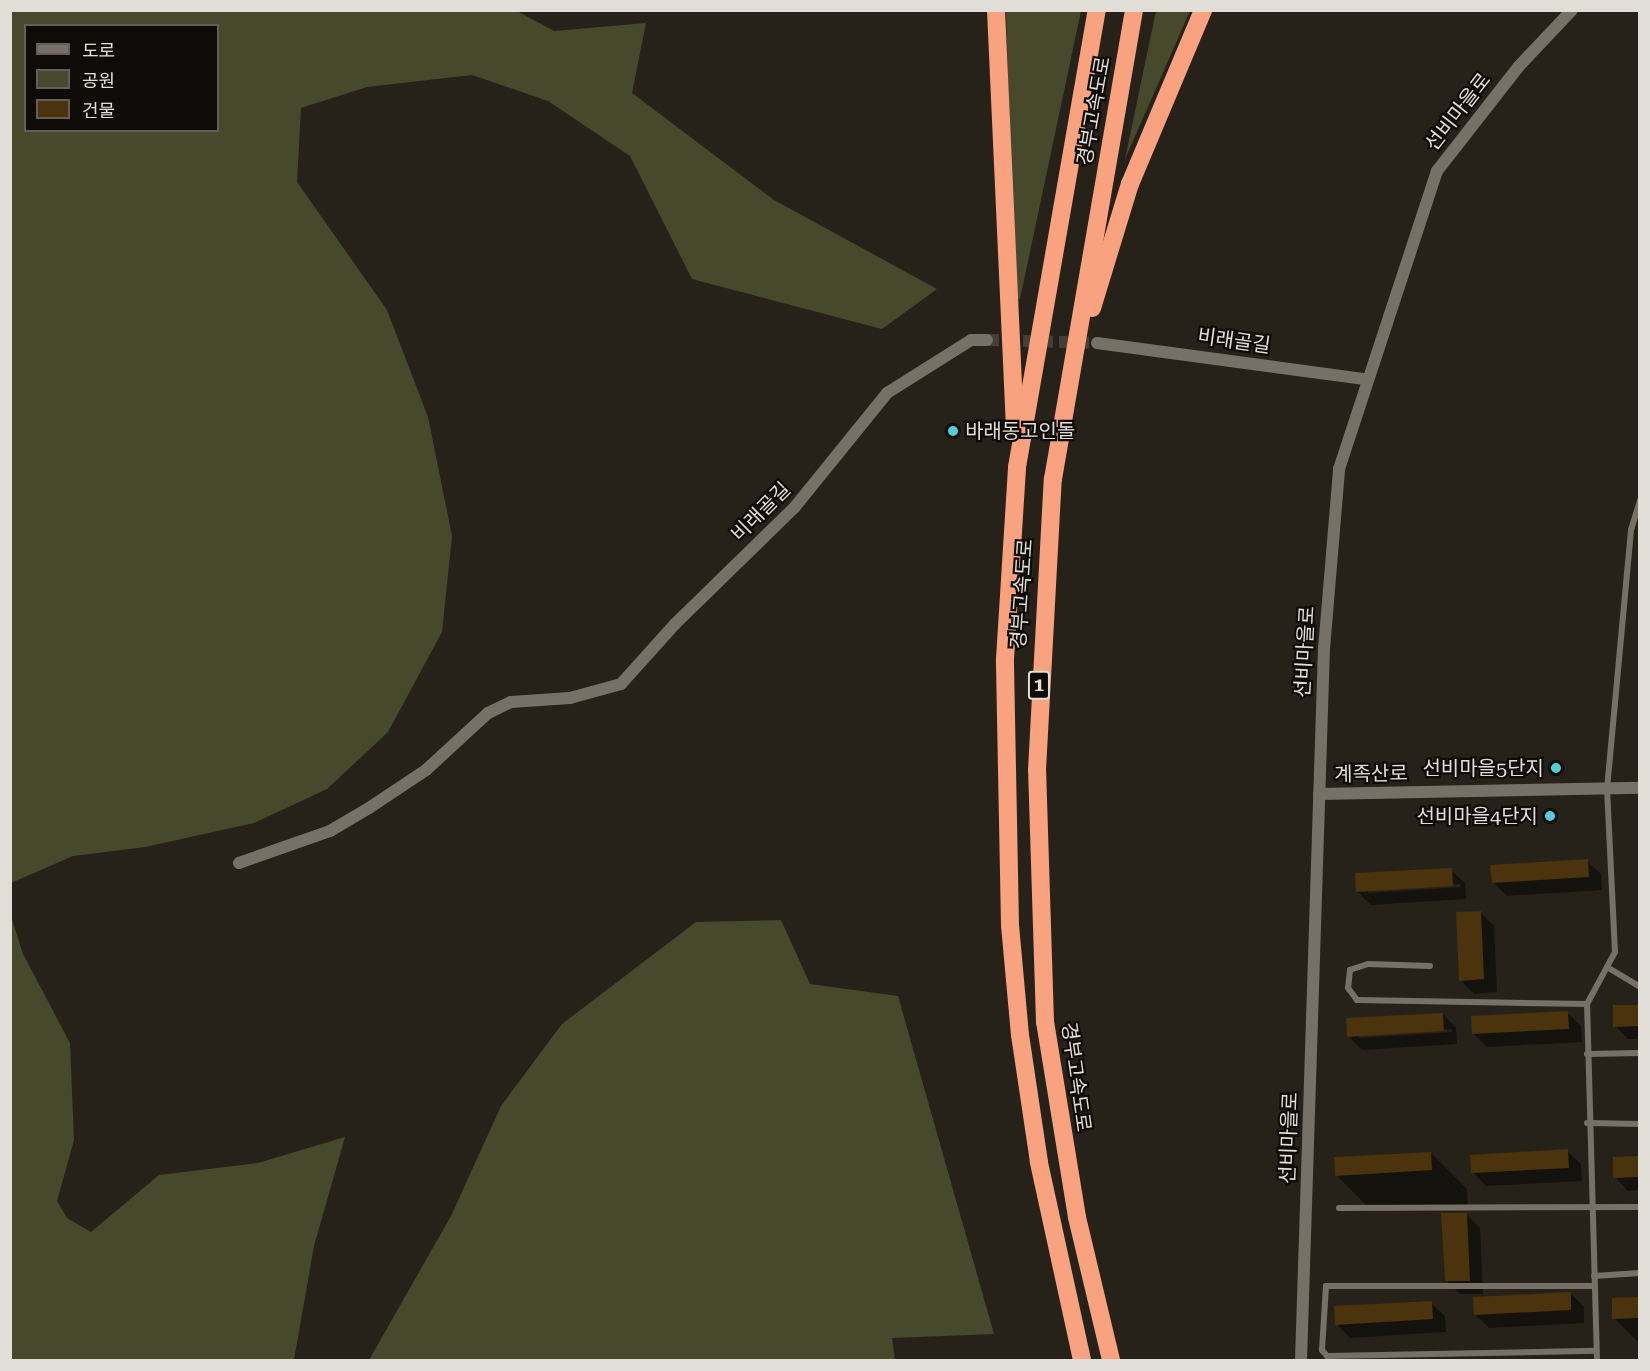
<!DOCTYPE html>
<html>
<head>
<meta charset="utf-8">
<style>
	body { margin:0 }
	#map { position:relative; width:1650px; height:1371px; overflow:hidden; background:#272219; font-family:"Roboto Serif","Noto Sans KR",serif }
	div>[style] { position:absolute }
	[style*='--x'] { left:calc(var(--x)*1px); top:calc(var(--y)*1px); width:calc(var(--w)*1px); rotate:calc(var(--a)*1deg) }
	.green>* { inset:0; background:#46492b }
	.shadow>* { inset:0; background:#0007 }
	.building>* { inset:0; background:#4a330d }
	.minor-tunnel>* { height:12px; margin-top:-6px; transform-origin:0; background:repeating-linear-gradient(90deg,#433e36 0 12px,transparent 0 18px) }
	.service>* { height:6px; margin:-3px; padding:0 3px; transform-origin:3px; border-radius:3px; background:#777066 }
	.minor>* { height:12px; margin:-6px; padding:0 6px; transform-origin:6px; border-radius:6px; background:#777066 }
	.motorway>* { height:18px; margin:-9px; padding:0 9px; transform-origin:9px; border-radius:9px; background:#f8a27f }
	.dots>* { width:16px; height:16px; translate:-50% -50%; box-sizing:border-box; border:3px solid #0e0b08; border-radius:50% }
	span { translate:-50% -50%; white-space:nowrap; text-align:center; line-height:1.15; -webkit-text-stroke:4.5px #0e0b08; paint-order:stroke }
	.shield-label span { padding:2px 4px; background:#0e0b08; border:2px solid; border-radius:4px; -webkit-text-stroke-width:0 }
	.shield-label { font-size:18px; color:#e1ddd7; font-weight:700 }
	.street-label { font-size:20px; color:#e1ddd7 }
	.poi-label { font-size:20px; color:#e1ddd7 }
	.left { translate:0 -50%; text-align:left }
	.right { translate:-100% -50%; text-align:right }
	.frame { position:absolute; inset:0; border:12px solid #e1ddd7; pointer-events:none }
	.legend { position:absolute; left:24px; top:24px; width:195px; height:108px; box-sizing:border-box; background:#0e0b08; border:2px solid #625f5b; margin:0; padding:8px 10px; list-style:none; font-size:18px; color:#e1ddd7 }
	.legend li { display:flex; align-items:center; gap:12px; height:30px }
	.legend b { width:30px; border:2px solid #625f5b }
</style>
</head>
<body>
<div id="map">
	<div class="green">
		<div style="clip-path:polygon(evenodd,515px 10px,554px 31px,646px 23px,632px 93px,774px 200px,937px 289px,882px 329px,692px 279px,630px 156px,548px 101px,472px 75px,367px 87px,301px 108px,297px 182px,387px 310px,428px 417px,452px 536px,442px 632px,388px 732px,327px 789px,254px 823px,145px 847px,73px 856px,11px 883px,11px 11px,515px 10px,26px 26px,218px 26px,218px 130px,26px 130px,26px 26px)"></div>
		<div style="clip-path:polygon(1006px 11px,1081px 11px,1020px 299px,1015px 298px)"></div>
		<div style="clip-path:polygon(1156px 11px,1190px 11px,1125px 159px)"></div>
		<div style="clip-path:polygon(11px 916px,23px 954px,70px 1043px,74px 1140px,57px 1201px,67px 1218px,91px 1232px,159px 1175px,258px 1163px,345px 1137px,314px 1246px,294px 1360px,11px 1360px)"></div>
		<div style="clip-path:polygon(781px 920px,810px 984px,898px 996px,994px 1334px,892px 1338px,895px 1360px,369px 1360px,451px 1216px,501px 1106px,562px 1024px,696px 922px)"></div>
	</div>
	<div class="shadow">
		<div style="clip-path:polygon(1587px 861px,1601px 874px,1602px 890px,1507px 896px,1493px 882px)"></div>
		<div style="clip-path:polygon(evenodd,1451px 870px,1465px 883px,1466px 899px,1371px 905px,1357px 891px,1451px 870px,1460px 884px,1461px 887px,1368px 893px,1368px 890px,1460px 884px)"></div>
		<div style="clip-path:polygon(1480px 912px,1494px 926px,1497px 992px,1474px 994px,1460px 980px)"></div>
		<div style="clip-path:polygon(1640px 1007px,1640px 1039px,1628px 1039px,1615px 1026px)"></div>
		<div style="clip-path:polygon(1567px 1012px,1581px 1026px,1582px 1042px,1487px 1047px,1473px 1033px)"></div>
		<div style="clip-path:polygon(evenodd,1443px 1014px,1456px 1028px,1457px 1044px,1362px 1050px,1348px 1036px,1443px 1014px,1451px 1029px,1452px 1032px,1359px 1038px,1359px 1034px,1451px 1029px)"></div>
		<div style="clip-path:polygon(1567px 1151px,1581px 1164px,1582px 1181px,1486px 1186px,1473px 1172px)"></div>
		<div style="clip-path:polygon(1431px 1153px,1467px 1189px,1468px 1206px,1372px 1211px,1336px 1175px)"></div>
		<div style="clip-path:polygon(1640px 1158px,1640px 1190px,1628px 1191px,1615px 1177px)"></div>
		<div style="clip-path:polygon(1466px 1214px,1480px 1228px,1483px 1294px,1460px 1294px,1446px 1280px)"></div>
		<div style="clip-path:polygon(1570px 1293px,1584px 1307px,1584px 1323px,1489px 1328px,1476px 1315px)"></div>
		<div style="clip-path:polygon(1640px 1299px,1640px 1344px,1614px 1318px)"></div>
		<div style="clip-path:polygon(1431px 1303px,1445px 1316px,1446px 1332px,1350px 1338px,1337px 1324px)"></div>
	</div>
	<div class="building">
		<div style="clip-path:polygon(1588px 859px,1589px 877px,1492px 883px,1490px 865px)"></div>
		<div style="clip-path:polygon(1452px 868px,1453px 886px,1356px 892px,1355px 873px)"></div>
		<div style="clip-path:polygon(1481px 911px,1484px 979px,1459px 981px,1456px 912px)"></div>
		<div style="clip-path:polygon(1613px 1005px,1640px 1005px,1640px 1026px,1613px 1027px)"></div>
		<div style="clip-path:polygon(1568px 1011px,1569px 1029px,1472px 1034px,1471px 1016px)"></div>
		<div style="clip-path:polygon(1443px 1013px,1444px 1031px,1347px 1037px,1346px 1018px)"></div>
		<div style="clip-path:polygon(1568px 1149px,1569px 1168px,1471px 1173px,1470px 1155px)"></div>
		<div style="clip-path:polygon(1431px 1152px,1432px 1170px,1335px 1176px,1334px 1157px)"></div>
		<div style="clip-path:polygon(1640px 1156px,1640px 1177px,1613px 1178px,1613px 1157px)"></div>
		<div style="clip-path:polygon(1441px 1213px,1467px 1213px,1470px 1281px,1445px 1281px)"></div>
		<div style="clip-path:polygon(1571px 1292px,1571px 1310px,1474px 1315px,1473px 1297px)"></div>
		<div style="clip-path:polygon(1640px 1297px,1640px 1318px,1612px 1319px,1612px 1298px)"></div>
		<div style="clip-path:polygon(1432px 1301px,1433px 1319px,1335px 1325px,1334px 1306px)"></div>
	</div>
	<div class="minor-tunnel">
		<div style="--x:987;--y:340;--w:110;--a:1.6"></div>
	</div>
	<div class="service">
		<div style="--x:1430;--y:966;--w:62;--a:-178.2"></div>
		<div style="--x:1368;--y:964;--w:19;--a:162"></div>
		<div style="--x:1350;--y:970;--w:18;--a:96"></div>
		<div style="--x:1348;--y:988;--w:15;--a:53"></div>
		<div style="--x:1357;--y:1000;--w:230;--a:1"></div>
		<div style="--x:1607;--y:967;--w:39;--a:31"></div>
		<div style="--x:1587;--y:1054;--w:53;--a:-1.1"></div>
		<div style="--x:1587;--y:1123;--w:53;--a:1.1"></div>
		<div style="--x:1339;--y:1208;--w:301;--a:-0.2"></div>
		<div style="--x:1594;--y:1276;--w:46;--a:-3.7"></div>
		<div style="--x:1594;--y:1286;--w:268;--a:180"></div>
		<div style="--x:1326;--y:1286;--w:64;--a:93.6"></div>
		<div style="--x:1322;--y:1350;--w:8;--a:50"></div>
		<div style="--x:1327;--y:1356;--w:269;--a:-1.1"></div>
		<div style="--x:1597;--y:1360;--w:356;--a:-91.6"></div>
		<div style="--x:1587;--y:1004;--w:59;--a:-61.7"></div>
		<div style="--x:1615;--y:952;--w:163;--a:-92.8"></div>
		<div style="--x:1607;--y:789;--w:260;--a:-84.7"></div>
		<div style="--x:1631;--y:530;--w:31;--a:-73"></div>
	</div>
	<div class="minor">
		<div style="--x:1097;--y:343;--w:270;--a:7.7"></div>
		<div style="--x:1319;--y:794;--w:321;--a:-1.1"></div>
		<div style="--x:239;--y:863;--w:96;--a:-19.4"></div>
		<div style="--x:330;--y:831;--w:45;--a:-30.5"></div>
		<div style="--x:369;--y:808;--w:69;--a:-33.7"></div>
		<div style="--x:426;--y:770;--w:84;--a:-42.6"></div>
		<div style="--x:488;--y:713;--w:25;--a:-26"></div>
		<div style="--x:511;--y:702;--w:59;--a:-3.9"></div>
		<div style="--x:570;--y:698;--w:53;--a:-15.4"></div>
		<div style="--x:621;--y:684;--w:81;--a:-48"></div>
		<div style="--x:675;--y:624;--w:166;--a:-44.3"></div>
		<div style="--x:794;--y:508;--w:148;--a:-51"></div>
		<div style="--x:887;--y:393;--w:99;--a:-32.2"></div>
		<div style="--x:971;--y:340;--w:16;--a:0"></div>
		<div style="--x:1301;--y:1360;--w:711;--a:-88.15"></div>
		<div style="--x:1324;--y:649;--w:181;--a:-85.2"></div>
		<div style="--x:1339;--y:469;--w:314;--a:-71.8"></div>
		<div style="--x:1437;--y:171;--w:133;--a:-52"></div>
		<div style="--x:1519;--y:66;--w:77;--a:-46.6"></div>
	</div>
	<div class="motorway">
		<div style="--x:996;--y:10;--w:424;--a:87.4"></div>
		<div style="--x:1092;--y:308;--w:130;--a:-73"></div>
		<div style="--x:1130;--y:184;--w:189;--a:-67.2"></div>
		<div style="--x:1082;--y:1360;--w:203;--a:-102.3"></div>
		<div style="--x:1039;--y:1162;--w:128;--a:-98.5"></div>
		<div style="--x:1020;--y:1035;--w:110;--a:-95.2"></div>
		<div style="--x:1010;--y:925;--w:266;--a:-91.1"></div>
		<div style="--x:1005;--y:659;--w:192;--a:-86.4"></div>
		<div style="--x:1017;--y:467;--w:464;--a:-80.1"></div>
		<div style="--x:1111;--y:1360;--w:147;--a:-103.4"></div>
		<div style="--x:1077;--y:1217;--w:198;--a:-99.3"></div>
		<div style="--x:1045;--y:1022;--w:252;--a:-91.8"></div>
		<div style="--x:1037;--y:770;--w:291;--a:-86.9"></div>
		<div style="--x:1053;--y:479;--w:476;--a:-80.2"></div>
	</div>
	<div class="dots">
		<div style="left:953px;top:431px;background:#52ccd6"></div>
		<div style="left:1556px;top:768px;background:#52ccd6"></div>
		<div style="left:1550px;top:816px;background:#52ccd6"></div>
	</div>
	<div class="shield-label">
		<span style="left:1039px;top:685px">1</span>
	</div>
	<div class="street-label">
		<span style="left:1094px;top:111px;rotate:-80deg">경부고속도로</span>
		<span style="left:1458px;top:112px;rotate:-52deg">선비마을로</span>
		<span style="left:1234px;top:341px;rotate:8deg">비래골길</span>
		<span style="left:761px;top:512px;rotate:-45deg">비래골길</span>
		<span style="left:1022px;top:594px;rotate:-86deg">경부고속도로</span>
		<span style="left:1305px;top:652px;rotate:-87deg">선비마을로</span>
		<span style="left:1371px;top:774px;rotate:-1deg">계족산로</span>
		<span style="left:1076px;top:1077px;rotate:82deg">경부고속도로</span>
		<span style="left:1289px;top:1138px;rotate:-88deg">선비마을로</span>
	</div>
	<div class="poi-label">
		<span class="left" style="left:965px;top:431px">바래동고인돌</span>
		<span class="right" style="left:1544px;top:768px">선비마을5단지</span>
		<span class="right" style="left:1538px;top:816px">선비마을4단지</span>
	</div>
	<div class="frame"></div>
	<ul class="legend">
	<li><b style="height:8px;background:#777066"></b>도로</li>
	<li><b style="height:16px;background:#46492b"></b>공원</li>
	<li><b style="height:16px;background:#4a330d"></b>건물</li>
	</ul>
</div>
</body>
</html>
